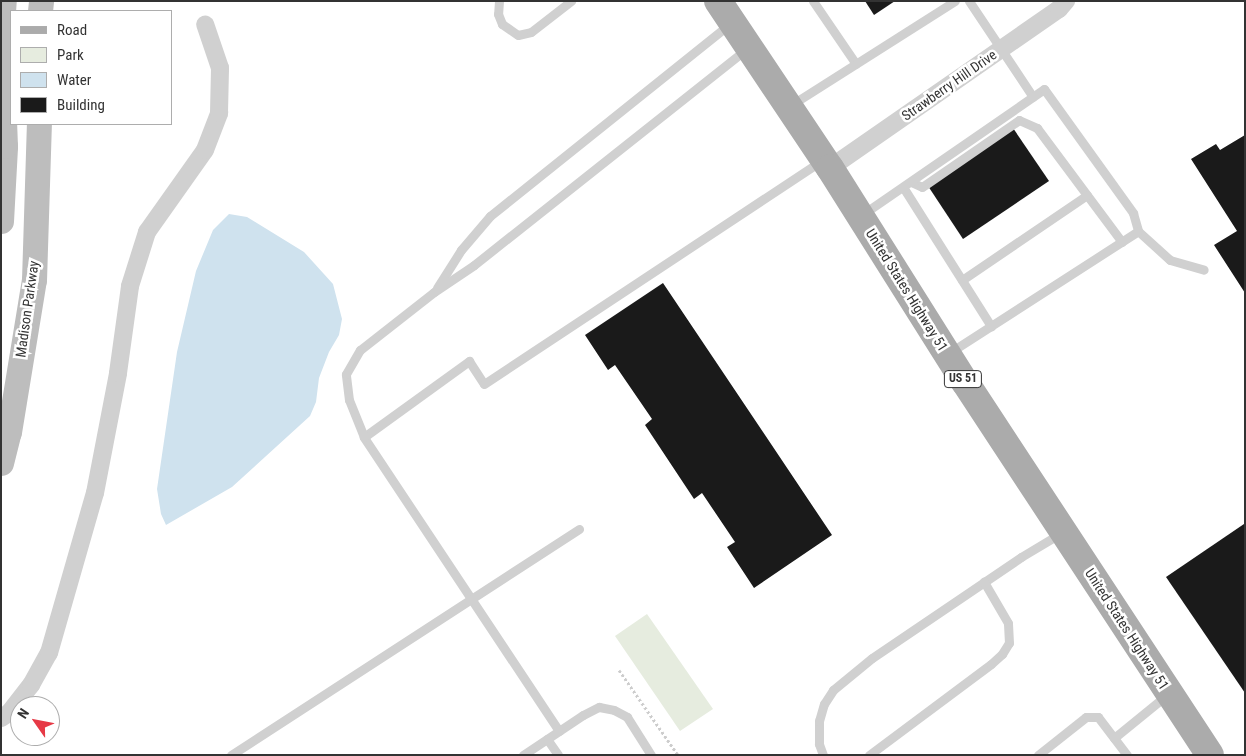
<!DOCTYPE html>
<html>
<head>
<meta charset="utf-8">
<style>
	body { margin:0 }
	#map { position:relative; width:1246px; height:756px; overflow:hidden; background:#fff; font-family:"Roboto Condensed",sans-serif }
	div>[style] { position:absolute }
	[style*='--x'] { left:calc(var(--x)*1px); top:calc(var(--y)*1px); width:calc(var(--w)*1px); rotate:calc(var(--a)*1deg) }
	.green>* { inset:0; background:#e6ecdf }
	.water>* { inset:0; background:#cfe2ee }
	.building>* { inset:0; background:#1a1a1a }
	.path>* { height:3px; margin-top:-1.5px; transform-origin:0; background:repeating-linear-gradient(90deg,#cdcdcd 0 2.5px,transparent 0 5px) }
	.service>* { height:9px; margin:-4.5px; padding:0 4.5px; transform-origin:4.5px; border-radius:4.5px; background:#d0d0d0 }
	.minor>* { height:18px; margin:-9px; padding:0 9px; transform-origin:9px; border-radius:9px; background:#d0d0d0 }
	.secondary>* { height:25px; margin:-12.5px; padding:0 12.5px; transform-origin:12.5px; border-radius:12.5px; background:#bdbdbd }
	.primary>* { height:28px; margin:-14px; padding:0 14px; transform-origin:14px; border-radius:14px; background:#ababab }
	span { translate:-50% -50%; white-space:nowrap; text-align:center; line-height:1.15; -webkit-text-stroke:5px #fff; paint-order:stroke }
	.shield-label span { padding:1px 4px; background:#fff; border:1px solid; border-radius:4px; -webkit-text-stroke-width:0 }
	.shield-label { font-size:12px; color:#333; font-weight:700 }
	.street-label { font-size:14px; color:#333 }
	.frame { position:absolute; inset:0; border:2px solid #333; pointer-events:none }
	.legend { position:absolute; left:10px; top:10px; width:162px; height:115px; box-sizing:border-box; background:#fff; border:1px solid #adadad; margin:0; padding:6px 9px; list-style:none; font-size:15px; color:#333 }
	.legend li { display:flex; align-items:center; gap:10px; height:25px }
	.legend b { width:25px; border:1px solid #adadad }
	.north { position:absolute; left:10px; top:696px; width:50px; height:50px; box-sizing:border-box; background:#fff; border:1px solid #adadad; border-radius:50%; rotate:303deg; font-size:14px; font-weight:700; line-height:20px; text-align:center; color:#333 }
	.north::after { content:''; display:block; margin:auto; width:18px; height:22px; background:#e63946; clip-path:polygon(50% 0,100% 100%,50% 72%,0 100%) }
</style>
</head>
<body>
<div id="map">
	<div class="green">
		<div style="clip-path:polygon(647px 614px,713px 709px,680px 731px,615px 636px)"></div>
	</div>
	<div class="water">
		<div style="clip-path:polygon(229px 214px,247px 217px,304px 252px,333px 284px,342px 319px,339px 335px,329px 352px,319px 378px,316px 402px,310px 416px,232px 487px,166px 525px,161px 514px,157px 489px,177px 352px,196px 271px,213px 230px)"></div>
	</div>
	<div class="building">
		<div style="clip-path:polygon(865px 1px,895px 1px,874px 15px)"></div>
		<div style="clip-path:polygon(1013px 128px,1049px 181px,963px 239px,928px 186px)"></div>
		<div style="clip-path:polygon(1245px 135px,1245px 293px,1214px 245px,1237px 231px,1191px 159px,1216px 144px,1220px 150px)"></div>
		<div style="clip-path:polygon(663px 283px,832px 535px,754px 588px,727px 547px,735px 542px,702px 493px,694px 499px,645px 425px,652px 419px,615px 365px,608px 370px,585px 335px)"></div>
		<div style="clip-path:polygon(1244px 524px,1245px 526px,1245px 693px,1166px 577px)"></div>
	</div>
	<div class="path">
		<div style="--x:619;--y:670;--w:103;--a:55.2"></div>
	</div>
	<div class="service">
		<div style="--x:499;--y:1;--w:13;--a:94"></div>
		<div style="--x:498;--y:14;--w:11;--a:68"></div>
		<div style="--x:502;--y:24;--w:19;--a:35"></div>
		<div style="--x:518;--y:35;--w:13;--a:-13"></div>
		<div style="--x:531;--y:32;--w:51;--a:-37.8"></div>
		<div style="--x:813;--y:1;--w:76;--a:55.7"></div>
		<div style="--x:969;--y:1;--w:115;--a:56.3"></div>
		<div style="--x:791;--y:105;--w:194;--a:-32.4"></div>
		<div style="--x:911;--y:182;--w:12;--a:24"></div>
		<div style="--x:922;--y:187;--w:118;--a:-34.6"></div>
		<div style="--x:1019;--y:120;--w:20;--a:24"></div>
		<div style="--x:1037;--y:128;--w:142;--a:53.3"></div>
		<div style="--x:903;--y:187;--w:165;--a:57.7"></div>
		<div style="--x:863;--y:214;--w:220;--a:-34.6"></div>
		<div style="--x:1044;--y:89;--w:153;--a:54.3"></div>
		<div style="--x:1133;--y:213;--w:19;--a:74"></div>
		<div style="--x:1138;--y:231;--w:43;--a:42.2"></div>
		<div style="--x:1170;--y:260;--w:35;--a:16"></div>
		<div style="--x:962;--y:280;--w:151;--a:-34.2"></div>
		<div style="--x:437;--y:288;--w:45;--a:-57.7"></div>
		<div style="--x:461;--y:250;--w:45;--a:-49.5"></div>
		<div style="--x:490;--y:216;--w:307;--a:-38.7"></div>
		<div style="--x:949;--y:353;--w:225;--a:-32.8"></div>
		<div style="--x:364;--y:437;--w:130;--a:-35.9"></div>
		<div style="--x:469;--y:361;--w:27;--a:57"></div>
		<div style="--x:484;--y:384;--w:405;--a:-33.5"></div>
		<div style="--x:559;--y:731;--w:353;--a:-123.6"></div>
		<div style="--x:364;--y:437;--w:40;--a:-112"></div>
		<div style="--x:349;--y:400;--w:26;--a:-97"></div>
		<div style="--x:346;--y:374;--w:28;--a:-60"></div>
		<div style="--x:360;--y:350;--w:94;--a:-38.1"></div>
		<div style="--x:434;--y:292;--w:48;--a:-34"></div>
		<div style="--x:474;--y:265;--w:348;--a:-38.4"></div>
		<div style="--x:1114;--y:738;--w:68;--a:-39.1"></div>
		<div style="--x:547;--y:739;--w:19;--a:55"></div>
		<div style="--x:231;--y:755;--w:415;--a:-33"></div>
		<div style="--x:523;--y:755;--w:72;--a:-33.7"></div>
		<div style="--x:583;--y:715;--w:18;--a:-27"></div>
		<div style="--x:599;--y:707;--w:15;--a:11"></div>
		<div style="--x:614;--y:710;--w:15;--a:28"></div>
		<div style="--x:627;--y:717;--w:45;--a:57.7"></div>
		<div style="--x:823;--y:755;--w:12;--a:-110"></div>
		<div style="--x:819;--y:744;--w:23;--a:-90"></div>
		<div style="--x:819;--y:721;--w:18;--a:-74"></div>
		<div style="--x:824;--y:704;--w:17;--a:-57"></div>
		<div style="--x:833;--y:690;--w:50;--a:-39.4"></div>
		<div style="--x:872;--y:658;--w:180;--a:-34.1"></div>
		<div style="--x:1021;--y:557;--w:47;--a:-31"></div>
		<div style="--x:869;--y:755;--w:152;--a:-36.7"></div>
		<div style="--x:991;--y:664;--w:15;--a:-42"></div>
		<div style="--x:1002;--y:654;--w:13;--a:-58"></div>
		<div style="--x:1009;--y:643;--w:20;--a:-93"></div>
		<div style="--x:1008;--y:623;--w:48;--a:-120.3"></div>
		<div style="--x:1038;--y:755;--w:61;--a:-38.4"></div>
		<div style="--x:1086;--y:717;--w:12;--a:0"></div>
		<div style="--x:1098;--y:717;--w:48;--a:52.7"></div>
	</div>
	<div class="minor">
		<div style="--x:830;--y:168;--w:279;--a:-34.8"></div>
		<div style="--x:1059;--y:9;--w:11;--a:-49"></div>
		<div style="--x:1;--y:718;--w:9;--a:-32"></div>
		<div style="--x:9;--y:713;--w:36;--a:-52"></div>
		<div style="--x:31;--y:685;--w:37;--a:-61"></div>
		<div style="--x:49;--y:653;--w:166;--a:-74"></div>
		<div style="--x:95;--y:493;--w:122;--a:-79.1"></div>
		<div style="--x:118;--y:373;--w:88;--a:-82.1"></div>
		<div style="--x:130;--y:286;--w:57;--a:-72.5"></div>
		<div style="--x:147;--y:232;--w:100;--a:-54.7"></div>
		<div style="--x:205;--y:150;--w:40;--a:-69"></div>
		<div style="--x:219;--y:113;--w:45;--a:-88.7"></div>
		<div style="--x:220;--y:68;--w:46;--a:-108.8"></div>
	</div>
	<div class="secondary">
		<div style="--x:40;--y:11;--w:10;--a:-84"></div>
		<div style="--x:1;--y:221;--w:75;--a:-86.9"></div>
		<div style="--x:5;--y:146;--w:106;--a:-92.2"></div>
		<div style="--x:1;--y:40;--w:39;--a:-86"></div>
		<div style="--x:1;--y:463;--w:32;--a:-76"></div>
		<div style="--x:9;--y:432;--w:154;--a:-80.7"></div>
		<div style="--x:34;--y:280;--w:156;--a:-88.2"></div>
	</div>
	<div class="primary">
		<div style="--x:718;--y:1;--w:201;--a:56.2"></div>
		<div style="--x:830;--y:168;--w:253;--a:57.8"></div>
		<div style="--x:965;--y:382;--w:446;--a:56.7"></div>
	</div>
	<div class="shield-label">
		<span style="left:963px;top:379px">US 51</span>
	</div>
	<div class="street-label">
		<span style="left:949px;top:85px;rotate:-35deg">Strawberry Hill Drive</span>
		<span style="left:907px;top:290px;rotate:58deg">United States Highway 51</span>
		<span style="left:27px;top:309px;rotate:-82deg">Madison Parkway</span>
		<span style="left:1127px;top:629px;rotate:57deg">United States Highway 51</span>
	</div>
	<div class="frame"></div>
	<ul class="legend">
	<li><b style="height:6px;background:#ababab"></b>Road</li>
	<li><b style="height:14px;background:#e6ecdf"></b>Park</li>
	<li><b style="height:14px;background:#cfe2ee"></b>Water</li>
	<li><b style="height:14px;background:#1a1a1a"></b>Building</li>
	</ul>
	<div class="north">N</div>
</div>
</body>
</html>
